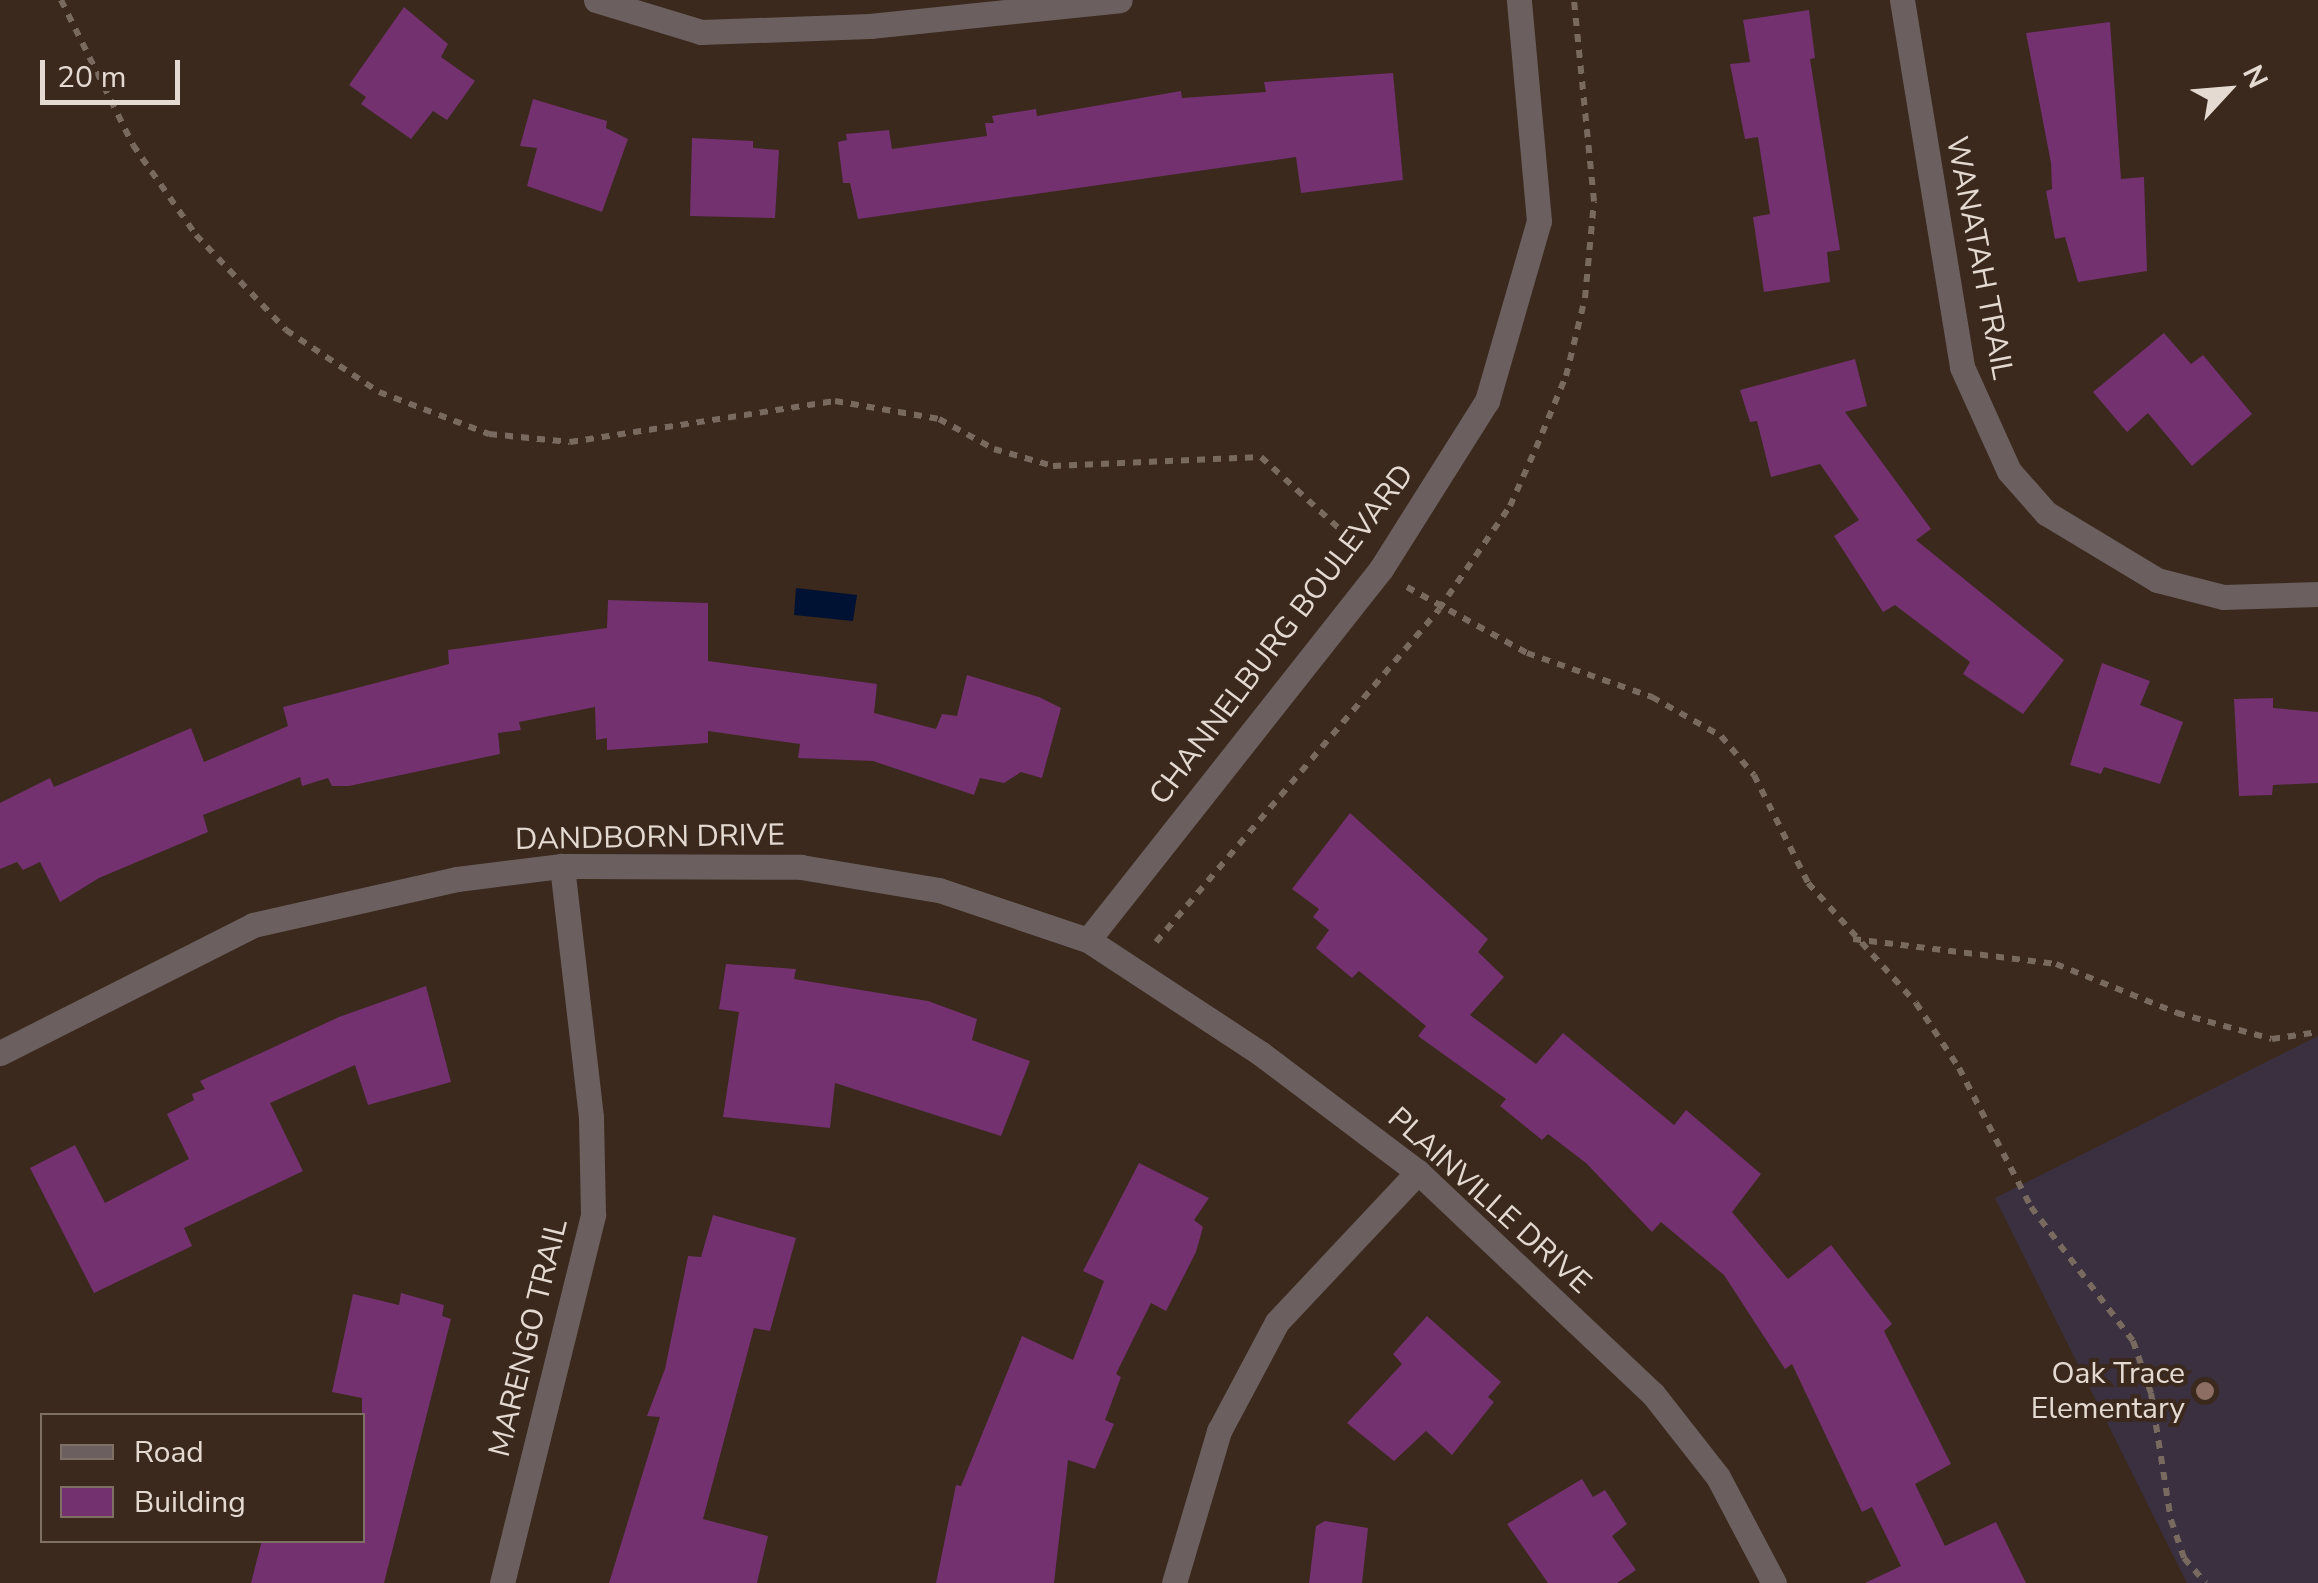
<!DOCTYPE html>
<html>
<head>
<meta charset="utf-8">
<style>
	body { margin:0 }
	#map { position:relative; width:2318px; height:1583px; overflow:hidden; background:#3a291c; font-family:"Nunito Sans",sans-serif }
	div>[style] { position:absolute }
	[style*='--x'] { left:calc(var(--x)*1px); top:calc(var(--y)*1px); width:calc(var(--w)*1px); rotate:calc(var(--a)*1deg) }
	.education>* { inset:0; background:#3b303f }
	.water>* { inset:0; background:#001234 }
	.building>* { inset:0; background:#73316f }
	.path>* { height:6px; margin-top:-3px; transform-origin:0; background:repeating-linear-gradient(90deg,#796a5f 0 8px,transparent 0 16px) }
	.minor>* { height:25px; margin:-12.5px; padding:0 12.5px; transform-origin:12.5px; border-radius:12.5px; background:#6b605f }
	.dots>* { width:28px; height:28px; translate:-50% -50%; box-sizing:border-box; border:5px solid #3a291c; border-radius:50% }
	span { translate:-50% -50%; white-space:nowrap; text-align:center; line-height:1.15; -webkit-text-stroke:8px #3a291c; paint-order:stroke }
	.street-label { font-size:30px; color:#e5dad2 }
	.poi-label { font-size:30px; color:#e5dad2 }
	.right { translate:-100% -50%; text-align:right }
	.legend { position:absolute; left:40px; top:1413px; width:325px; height:130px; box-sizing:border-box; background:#3a291c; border:2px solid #7e7065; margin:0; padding:12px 18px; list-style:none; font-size:30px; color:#e5dad2 }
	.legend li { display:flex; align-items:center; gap:20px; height:50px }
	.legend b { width:50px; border:2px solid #7e7065 }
	.north { position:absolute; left:2178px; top:40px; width:100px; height:100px; -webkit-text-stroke:8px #3a291c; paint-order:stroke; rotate:64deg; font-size:28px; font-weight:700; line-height:40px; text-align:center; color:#e5dad2 }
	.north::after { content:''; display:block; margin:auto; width:35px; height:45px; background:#e5dad2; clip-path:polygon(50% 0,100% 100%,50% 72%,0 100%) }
	.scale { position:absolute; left:40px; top:60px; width:140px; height:45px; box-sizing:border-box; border:5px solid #e5dad2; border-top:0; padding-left:12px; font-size:30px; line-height:35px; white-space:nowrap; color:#e5dad2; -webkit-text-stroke:8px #3a291c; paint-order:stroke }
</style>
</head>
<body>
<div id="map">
	<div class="education">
		<div style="clip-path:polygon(2318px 1036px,2318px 1583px,2187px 1583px,1995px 1198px)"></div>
	</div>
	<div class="water">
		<div style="clip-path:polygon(796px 588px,857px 595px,853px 621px,794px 615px)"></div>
	</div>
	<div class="building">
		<div style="clip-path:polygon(404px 7px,448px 44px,441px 57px,475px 81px,447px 120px,433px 111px,411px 139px,361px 104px,366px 97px,349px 85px)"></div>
		<div style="clip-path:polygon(1809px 10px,1815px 58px,1810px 59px,1840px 250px,1827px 252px,1830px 282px,1764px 292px,1753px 217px,1770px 214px,1758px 137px,1745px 139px,1730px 64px,1750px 62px,1743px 20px)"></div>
		<div style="clip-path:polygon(2110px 22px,2121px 179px,2144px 177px,2147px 271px,2078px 282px,2065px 237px,2055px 239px,2046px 191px,2052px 189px,2051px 163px,2026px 33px)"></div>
		<div style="clip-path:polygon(1393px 73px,1403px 180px,1301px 193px,1296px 157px,858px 219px,850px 183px,843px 183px,838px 142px,847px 140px,846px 134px,889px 130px,892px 149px,987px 136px,985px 123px,994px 123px,992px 116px,1036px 109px,1037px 116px,1181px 91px,1182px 98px,1266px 92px,1264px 82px)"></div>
		<div style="clip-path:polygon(533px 99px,607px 121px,606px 128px,628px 139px,602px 212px,527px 186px,537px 148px,520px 146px)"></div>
		<div style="clip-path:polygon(692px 138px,753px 141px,753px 148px,779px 150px,775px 218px,690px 216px)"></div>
		<div style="clip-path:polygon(2164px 333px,2191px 364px,2203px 355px,2252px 414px,2192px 466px,2148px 413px,2127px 432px,2093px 392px)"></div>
		<div style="clip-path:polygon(1855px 359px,1867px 406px,1845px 412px,1931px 529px,1916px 540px,2064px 660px,2023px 714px,1963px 674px,1970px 662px,1895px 605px,1883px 612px,1834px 536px,1859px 520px,1820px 464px,1771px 477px,1757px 421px,1750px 422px,1740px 390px)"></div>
		<div style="clip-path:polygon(608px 600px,708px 603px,708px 661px,877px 684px,874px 713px,936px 729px,942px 714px,957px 716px,967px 675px,1039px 697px,1061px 708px,1042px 778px,1021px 772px,1004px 783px,980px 778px,974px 795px,873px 761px,798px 758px,800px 744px,708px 731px,708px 743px,607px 750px,607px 738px,596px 740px,595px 707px,519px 722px,521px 730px,498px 733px,500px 754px,349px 786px,332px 786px,328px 778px,302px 786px,300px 777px,203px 815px,208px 832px,99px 878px,60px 902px,40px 862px,23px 870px,17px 862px,0 869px,0 803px,50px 778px,54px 787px,191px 728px,204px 762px,288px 726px,283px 707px,449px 664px,448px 650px,607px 628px)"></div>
		<div style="clip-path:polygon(2102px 663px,2150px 681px,2140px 705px,2183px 722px,2160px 784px,2104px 767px,2101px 774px,2070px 765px)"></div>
		<div style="clip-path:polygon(2273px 698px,2273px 708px,2318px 712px,2318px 783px,2273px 785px,2272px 795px,2239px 796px,2234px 699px)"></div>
		<div style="clip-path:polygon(1350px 813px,1488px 939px,1478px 952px,1504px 977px,1470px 1015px,1536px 1064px,1563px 1033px,1674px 1125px,1686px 1110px,1761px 1174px,1732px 1212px,1788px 1279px,1831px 1245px,1892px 1324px,1884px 1331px,1951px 1464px,1915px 1484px,1945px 1546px,1996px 1522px,2026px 1583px,1865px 1583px,1901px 1566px,1872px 1507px,1862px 1512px,1792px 1364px,1785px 1369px,1724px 1275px,1661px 1222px,1652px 1232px,1586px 1163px,1548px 1134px,1542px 1140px,1500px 1106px,1506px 1099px,1418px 1036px,1426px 1026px,1359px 971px,1352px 978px,1316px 948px,1329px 930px,1313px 917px,1319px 909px,1292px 889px)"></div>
		<div style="clip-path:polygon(726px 964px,796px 969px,794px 979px,928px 1001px,977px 1019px,972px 1040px,1030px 1061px,1001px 1136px,835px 1083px,830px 1128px,723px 1117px,739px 1012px,719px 1009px)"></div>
		<div style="clip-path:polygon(426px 986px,451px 1082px,368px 1105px,355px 1065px,270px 1103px,303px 1171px,184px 1228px,192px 1246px,94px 1293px,30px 1168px,75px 1145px,105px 1203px,189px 1159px,167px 1114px,194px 1100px,192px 1094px,205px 1089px,200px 1081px,339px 1017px)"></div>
		<div style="clip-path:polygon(1139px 1163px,1209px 1198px,1194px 1220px,1203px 1227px,1196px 1252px,1166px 1311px,1151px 1303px,1116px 1374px,1121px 1377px,1105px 1420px,1114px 1424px,1095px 1469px,1068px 1460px,1054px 1583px,936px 1583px,956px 1485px,961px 1486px,1022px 1336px,1073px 1360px,1104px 1281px,1083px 1271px)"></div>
		<div style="clip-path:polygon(713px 1215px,796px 1238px,770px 1331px,754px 1328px,703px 1519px,768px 1536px,757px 1583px,609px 1583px,660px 1417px,647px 1416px,665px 1369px,688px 1256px,701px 1257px)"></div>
		<div style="clip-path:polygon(401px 1293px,444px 1305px,442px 1316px,451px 1319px,384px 1583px,251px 1583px,262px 1540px,362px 1540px,362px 1398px,332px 1392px,353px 1294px,399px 1305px)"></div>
		<div style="clip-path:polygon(1427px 1316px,1501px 1382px,1488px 1397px,1494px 1402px,1452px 1455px,1426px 1431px,1394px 1461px,1347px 1423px,1402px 1364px,1393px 1354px)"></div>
		<div style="clip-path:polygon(1582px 1479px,1593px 1497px,1605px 1490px,1627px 1524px,1612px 1536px,1636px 1570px,1617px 1583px,1548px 1583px,1507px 1524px)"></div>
		<div style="clip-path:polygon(1325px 1521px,1368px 1528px,1362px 1583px,1309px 1583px,1316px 1526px)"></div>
	</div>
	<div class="path">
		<div style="--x:61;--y:0;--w:162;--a:63.6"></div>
		<div style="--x:133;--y:145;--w:110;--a:55"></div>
		<div style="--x:196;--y:235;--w:131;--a:46.5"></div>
		<div style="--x:286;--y:330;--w:112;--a:33.7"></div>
		<div style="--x:379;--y:392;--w:118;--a:20.9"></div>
		<div style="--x:489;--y:434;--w:81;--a:5.6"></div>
		<div style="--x:570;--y:442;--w:268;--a:-8.8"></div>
		<div style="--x:835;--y:401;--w:106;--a:9.8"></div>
		<div style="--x:939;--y:419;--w:63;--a:28.6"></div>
		<div style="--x:994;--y:449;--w:61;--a:16.1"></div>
		<div style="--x:1053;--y:466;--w:208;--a:-2.5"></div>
		<div style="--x:1261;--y:457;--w:129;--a:42.5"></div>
		<div style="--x:1407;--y:587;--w:137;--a:28.8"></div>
		<div style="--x:1527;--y:653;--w:133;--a:19.4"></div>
		<div style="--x:1652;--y:697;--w:79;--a:29.5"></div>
		<div style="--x:1721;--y:736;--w:51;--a:49.8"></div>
		<div style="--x:1754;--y:775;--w:121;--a:63.4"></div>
		<div style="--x:1808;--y:883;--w:161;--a:48"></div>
		<div style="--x:1916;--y:1003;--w:78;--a:56.5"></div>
		<div style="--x:1959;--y:1068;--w:157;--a:62.6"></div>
		<div style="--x:2031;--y:1207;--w:168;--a:52.7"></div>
		<div style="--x:2133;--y:1341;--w:55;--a:70.9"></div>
		<div style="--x:2151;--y:1393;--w:129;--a:81.1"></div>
		<div style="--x:2171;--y:1520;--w:40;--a:71.1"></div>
		<div style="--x:2184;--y:1558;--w:33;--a:49"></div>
		<div style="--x:1853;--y:939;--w:205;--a:7"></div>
		<div style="--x:2056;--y:964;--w:131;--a:22"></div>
		<div style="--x:2177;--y:1013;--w:98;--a:15.3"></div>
		<div style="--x:2272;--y:1039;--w:47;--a:-8.7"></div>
		<div style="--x:1156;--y:942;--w:437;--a:-49.6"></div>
		<div style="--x:1439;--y:609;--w:125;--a:-55.4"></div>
		<div style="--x:1510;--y:506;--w:64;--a:-65.9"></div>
		<div style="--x:1536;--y:448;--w:78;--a:-67.4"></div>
		<div style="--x:1566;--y:376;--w:80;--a:-76.3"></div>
		<div style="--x:1585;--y:298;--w:97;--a:-84.7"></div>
		<div style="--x:1594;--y:201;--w:202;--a:-95.7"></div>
	</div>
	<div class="minor">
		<div style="--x:596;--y:0;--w:110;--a:16.9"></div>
		<div style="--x:701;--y:32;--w:169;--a:-2"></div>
		<div style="--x:870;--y:26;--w:251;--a:-5.9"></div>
		<div style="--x:1902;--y:0;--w:372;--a:80.7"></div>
		<div style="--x:1962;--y:367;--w:114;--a:65.7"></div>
		<div style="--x:2009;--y:471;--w:56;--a:48.6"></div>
		<div style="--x:2046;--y:513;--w:130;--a:31.1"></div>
		<div style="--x:2157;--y:580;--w:68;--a:14.4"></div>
		<div style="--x:2223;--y:597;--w:95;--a:-1.8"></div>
		<div style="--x:1088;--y:940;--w:473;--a:-51.7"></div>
		<div style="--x:1381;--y:569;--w:199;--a:-57.8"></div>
		<div style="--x:1487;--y:401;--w:187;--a:-73.9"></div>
		<div style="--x:1539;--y:221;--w:222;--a:-95.2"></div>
		<div style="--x:0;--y:1053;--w:284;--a:-26.8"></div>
		<div style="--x:253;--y:925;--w:209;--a:-12.7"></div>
		<div style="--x:457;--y:879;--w:106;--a:-7.1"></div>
		<div style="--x:562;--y:866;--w:239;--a:0.2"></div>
		<div style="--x:801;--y:867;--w:140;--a:9.5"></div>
		<div style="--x:939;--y:890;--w:157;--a:18.6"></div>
		<div style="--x:1088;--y:940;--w:206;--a:33.3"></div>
		<div style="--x:1260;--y:1053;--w:198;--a:37"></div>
		<div style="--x:1418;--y:1172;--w:323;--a:43.4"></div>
		<div style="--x:1653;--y:1394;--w:105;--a:51.9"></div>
		<div style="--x:1718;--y:1477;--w:120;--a:62.2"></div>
		<div style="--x:502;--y:1583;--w:380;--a:-76.1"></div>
		<div style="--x:593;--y:1214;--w:97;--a:-91.2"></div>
		<div style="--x:591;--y:1117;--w:253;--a:-96.6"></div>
		<div style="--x:1174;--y:1583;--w:159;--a:-73.5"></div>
		<div style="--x:1219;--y:1431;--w:123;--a:-62"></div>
		<div style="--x:1277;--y:1322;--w:206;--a:-46.8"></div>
	</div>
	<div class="dots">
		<div style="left:2205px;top:1391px;background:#8d6e63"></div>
	</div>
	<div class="street-label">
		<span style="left:1979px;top:258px;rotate:79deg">WANATAH TRAIL</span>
		<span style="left:1282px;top:635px;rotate:-53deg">CHANNELBURG BOULEVARD</span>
		<span style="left:650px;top:838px;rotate:-1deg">DANDBORN DRIVE</span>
		<span style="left:1489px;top:1201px;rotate:42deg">PLAINVILLE DRIVE</span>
		<span style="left:529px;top:1338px;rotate:-76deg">MARENGO TRAIL</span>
	</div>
	<div class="poi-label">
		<span class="right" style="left:2185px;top:1391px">Oak Trace<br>Elementary</span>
	</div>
	<ul class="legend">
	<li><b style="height:12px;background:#6b605f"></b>Road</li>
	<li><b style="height:28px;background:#73316f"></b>Building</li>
	</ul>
	<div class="north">N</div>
	<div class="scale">20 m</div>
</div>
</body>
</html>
